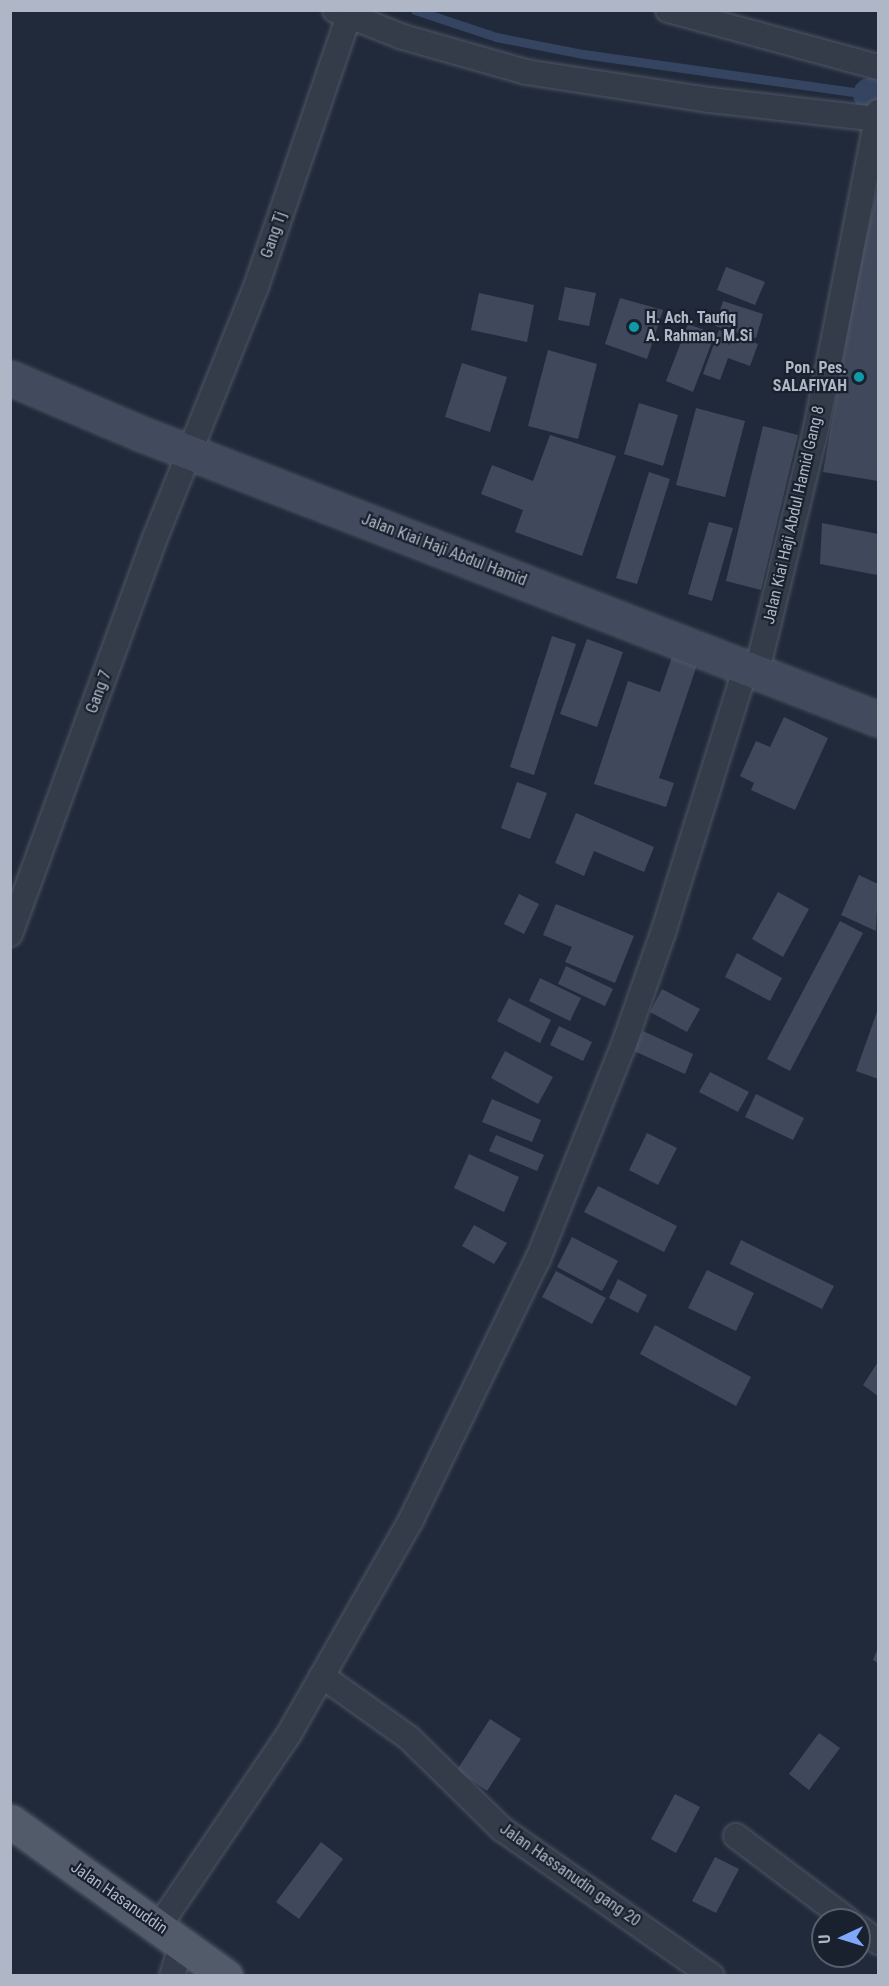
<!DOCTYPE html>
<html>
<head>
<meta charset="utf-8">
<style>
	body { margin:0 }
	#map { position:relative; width:889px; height:1986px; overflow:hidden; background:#212a3a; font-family:"Roboto Condensed",sans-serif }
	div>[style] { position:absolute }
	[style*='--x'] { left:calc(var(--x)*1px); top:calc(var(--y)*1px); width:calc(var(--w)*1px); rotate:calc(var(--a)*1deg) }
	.stream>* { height:9px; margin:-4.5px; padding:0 4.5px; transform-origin:4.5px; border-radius:4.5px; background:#344461 }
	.canal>* { height:33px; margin:-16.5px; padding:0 16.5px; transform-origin:16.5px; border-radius:16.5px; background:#344461 }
	.building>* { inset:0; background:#40495c }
	.roads { filter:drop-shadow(0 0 2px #4f5765) drop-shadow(0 0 2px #4f5765) }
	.street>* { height:24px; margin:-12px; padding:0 12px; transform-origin:12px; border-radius:12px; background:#343c4a }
	.secondary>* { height:33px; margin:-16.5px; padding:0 16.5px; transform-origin:16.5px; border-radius:16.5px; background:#424b5d }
	.primary>* { height:33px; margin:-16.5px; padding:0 16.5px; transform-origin:16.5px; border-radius:16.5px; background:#525b6a }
	.dots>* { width:16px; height:16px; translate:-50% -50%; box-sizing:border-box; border:3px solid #1a212e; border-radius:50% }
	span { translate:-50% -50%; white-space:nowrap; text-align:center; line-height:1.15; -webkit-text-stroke:4.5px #1a212e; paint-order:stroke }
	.street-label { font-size:16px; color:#afb7c6 }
	.poi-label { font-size:16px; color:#afb7c6; font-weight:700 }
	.left { translate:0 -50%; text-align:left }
	.right { translate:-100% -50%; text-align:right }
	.frame { position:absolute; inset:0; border:12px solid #afb7c6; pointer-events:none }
	.north { position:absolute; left:811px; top:1908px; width:60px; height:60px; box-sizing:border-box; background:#1a212e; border:2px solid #565d6b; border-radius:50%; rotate:266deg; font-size:16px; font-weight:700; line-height:24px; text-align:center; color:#afb7c6 }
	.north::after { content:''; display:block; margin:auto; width:21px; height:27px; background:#80a8fa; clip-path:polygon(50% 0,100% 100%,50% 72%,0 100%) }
</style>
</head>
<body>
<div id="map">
	<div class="stream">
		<div style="--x:415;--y:10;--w:85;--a:18.4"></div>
		<div style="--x:496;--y:37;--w:89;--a:11.1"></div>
		<div style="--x:583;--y:54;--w:289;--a:8"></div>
	</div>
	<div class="canal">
		<div style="--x:869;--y:94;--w:9;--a:13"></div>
	</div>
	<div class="building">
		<div style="clip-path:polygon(878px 187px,878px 481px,823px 472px,856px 282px)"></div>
		<div style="clip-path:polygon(726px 267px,765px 282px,755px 305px,717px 290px)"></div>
		<div style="clip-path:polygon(565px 287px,596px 293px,589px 326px,558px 320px)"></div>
		<div style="clip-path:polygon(479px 293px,534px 305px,527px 342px,471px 330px)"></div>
		<div style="clip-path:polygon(620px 298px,663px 310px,647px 359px,605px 344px)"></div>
		<div style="clip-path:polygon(723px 301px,763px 314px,756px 338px,715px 326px)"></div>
		<div style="clip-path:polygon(688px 324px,715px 334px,693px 392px,666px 381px)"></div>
		<div style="clip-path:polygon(719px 330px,758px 344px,750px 366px,728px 358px,720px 380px,703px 374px)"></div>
		<div style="clip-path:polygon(548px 350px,597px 364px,578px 439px,528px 426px)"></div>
		<div style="clip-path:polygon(462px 363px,507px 377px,490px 432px,445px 417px)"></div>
		<div style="clip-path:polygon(639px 403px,678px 415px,663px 466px,624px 454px)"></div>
		<div style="clip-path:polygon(696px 408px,745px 421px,725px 497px,676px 485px)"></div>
		<div style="clip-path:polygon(763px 426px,798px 435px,761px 590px,726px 581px)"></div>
		<div style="clip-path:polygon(550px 435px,616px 456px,582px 556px,515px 532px,523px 510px,481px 494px,492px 465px,533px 481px)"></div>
		<div style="clip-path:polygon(649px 472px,670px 479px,637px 584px,616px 578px)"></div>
		<div style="clip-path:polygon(709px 522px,733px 528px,712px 601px,688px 594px)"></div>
		<div style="clip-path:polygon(822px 523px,878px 534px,877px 575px,820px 564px)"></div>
		<div style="clip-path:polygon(552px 636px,576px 644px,534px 775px,510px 767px)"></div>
		<div style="clip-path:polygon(587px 639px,623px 652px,597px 727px,560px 714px)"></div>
		<div style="clip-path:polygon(674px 651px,699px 659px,659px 778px,674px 783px,666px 807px,594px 784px,628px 681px,660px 692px)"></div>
		<div style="clip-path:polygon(784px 717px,828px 738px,795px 810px,751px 790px,754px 783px,740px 776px,756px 741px,770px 747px)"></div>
		<div style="clip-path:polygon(517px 782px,547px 793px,530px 839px,501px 828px)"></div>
		<div style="clip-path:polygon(576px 813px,654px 847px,644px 872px,594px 851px,584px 876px,555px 863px)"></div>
		<div style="clip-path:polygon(859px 875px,878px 884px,876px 931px,841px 915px)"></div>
		<div style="clip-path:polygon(778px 892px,809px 909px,783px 957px,752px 939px)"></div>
		<div style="clip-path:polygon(519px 894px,539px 904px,524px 934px,504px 924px)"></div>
		<div style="clip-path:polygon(556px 904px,634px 936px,615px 983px,565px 962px,572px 947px,543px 935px)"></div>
		<div style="clip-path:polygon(840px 921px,863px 933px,790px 1071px,767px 1059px)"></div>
		<div style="clip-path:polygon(737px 953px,782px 978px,770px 1001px,725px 977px)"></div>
		<div style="clip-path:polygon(566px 966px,613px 989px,605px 1006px,558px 984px)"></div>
		<div style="clip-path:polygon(540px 978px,581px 998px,570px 1021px,529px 1001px)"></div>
		<div style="clip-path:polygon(662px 989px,700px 1009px,687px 1032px,650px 1012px)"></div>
		<div style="clip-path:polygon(509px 998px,551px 1020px,540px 1043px,497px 1021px)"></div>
		<div style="clip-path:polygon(878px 1009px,878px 1079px,856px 1071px)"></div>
		<div style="clip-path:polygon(559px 1026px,592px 1042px,583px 1061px,550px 1045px)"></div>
		<div style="clip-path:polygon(643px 1031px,693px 1054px,685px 1074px,634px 1051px)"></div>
		<div style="clip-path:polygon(505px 1051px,553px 1077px,538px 1104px,491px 1078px)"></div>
		<div style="clip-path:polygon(710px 1072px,749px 1092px,738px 1112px,699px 1092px)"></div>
		<div style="clip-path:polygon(756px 1094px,804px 1118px,793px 1140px,745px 1117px)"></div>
		<div style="clip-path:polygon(492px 1099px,541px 1120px,532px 1142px,482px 1122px)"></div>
		<div style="clip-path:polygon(647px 1133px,677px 1148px,658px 1185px,629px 1170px)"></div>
		<div style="clip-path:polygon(496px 1135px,544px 1155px,537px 1171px,489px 1151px)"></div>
		<div style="clip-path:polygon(469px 1154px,519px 1177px,504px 1212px,454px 1188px)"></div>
		<div style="clip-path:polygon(598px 1186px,677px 1226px,664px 1252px,584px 1212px)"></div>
		<div style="clip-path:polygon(474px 1225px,507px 1243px,494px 1264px,462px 1246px)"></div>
		<div style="clip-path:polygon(572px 1237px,618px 1261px,602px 1291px,557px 1267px)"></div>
		<div style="clip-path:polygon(741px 1240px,834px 1286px,822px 1309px,730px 1264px)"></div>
		<div style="clip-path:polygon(707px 1270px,754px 1293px,736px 1331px,688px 1308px)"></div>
		<div style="clip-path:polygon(556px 1271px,606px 1298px,592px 1324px,542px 1297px)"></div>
		<div style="clip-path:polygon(618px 1279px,647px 1295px,638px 1313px,609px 1298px)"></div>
		<div style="clip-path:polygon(655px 1325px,751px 1377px,736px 1406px,640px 1354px)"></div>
		<div style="clip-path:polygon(878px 1362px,878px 1396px,863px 1385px)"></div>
		<div style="clip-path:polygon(878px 1648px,878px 1663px,873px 1660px)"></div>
		<div style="clip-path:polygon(490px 1719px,521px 1739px,487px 1791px,457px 1770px)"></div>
		<div style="clip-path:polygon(819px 1733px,840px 1748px,809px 1790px,789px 1774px)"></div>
		<div style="clip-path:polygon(675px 1794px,700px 1807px,676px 1853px,651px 1839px)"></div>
		<div style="clip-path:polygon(321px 1842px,343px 1859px,299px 1919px,276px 1902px)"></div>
		<div style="clip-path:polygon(715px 1857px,739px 1869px,716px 1913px,692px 1901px)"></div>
	</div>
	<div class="roads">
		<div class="street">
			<div style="--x:335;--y:10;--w:73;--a:21.7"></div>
			<div style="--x:403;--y:37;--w:128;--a:15.9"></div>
			<div style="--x:526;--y:72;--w:186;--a:8.7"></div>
			<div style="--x:710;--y:100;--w:167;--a:6.5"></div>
			<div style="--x:668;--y:10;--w:218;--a:15.2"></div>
			<div style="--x:757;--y:671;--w:249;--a:-76.3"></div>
			<div style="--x:816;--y:429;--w:323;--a:-78.9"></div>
			<div style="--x:10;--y:934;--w:422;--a:-69.9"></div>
			<div style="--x:155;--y:538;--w:271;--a:-68.1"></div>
			<div style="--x:256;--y:287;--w:287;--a:-71.1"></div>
			<div style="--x:322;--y:1676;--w:107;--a:35.5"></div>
			<div style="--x:409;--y:1738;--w:130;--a:44.4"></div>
			<div style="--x:502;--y:1829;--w:256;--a:35"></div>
			<div style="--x:736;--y:1836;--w:140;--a:36.9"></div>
			<div style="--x:159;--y:1926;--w:232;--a:-55.9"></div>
			<div style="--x:289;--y:1734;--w:246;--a:-60.3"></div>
			<div style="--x:411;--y:1520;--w:290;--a:-64.1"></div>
			<div style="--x:538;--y:1259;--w:228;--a:-68.2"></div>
			<div style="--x:623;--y:1047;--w:121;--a:-70.7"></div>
			<div style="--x:663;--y:933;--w:279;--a:-72.7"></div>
			<div style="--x:859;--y:1928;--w:24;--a:36"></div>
			<div style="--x:172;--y:1976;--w:34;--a:-73"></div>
		</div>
		<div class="secondary">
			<div style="--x:10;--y:378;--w:143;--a:23"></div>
			<div style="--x:142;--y:434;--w:789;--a:21.17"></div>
		</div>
		<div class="primary">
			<div style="--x:10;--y:1821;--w:266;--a:35.7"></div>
		</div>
	</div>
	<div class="dots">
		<div style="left:634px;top:327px;background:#0f9aa8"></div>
		<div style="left:859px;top:377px;background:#0f9aa8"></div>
	</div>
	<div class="street-label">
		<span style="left:274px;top:235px;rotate:-71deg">Gang Tj</span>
		<span style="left:794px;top:515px;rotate:-77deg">Jalan Kiai Haji Abdul Hamid Gang 8</span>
		<span style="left:444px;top:550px;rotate:21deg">Jalan Kiai Haji Abdul Hamid</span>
		<span style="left:99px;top:692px;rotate:-70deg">Gang 7</span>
		<span style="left:570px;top:1875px;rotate:35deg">Jalan Hassanudin gang 20</span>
		<span style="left:119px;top:1898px;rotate:35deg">Jalan Hasanuddin</span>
	</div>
	<div class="poi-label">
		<span class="left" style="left:646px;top:327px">H. Ach. Taufiq<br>A. Rahman, M.Si</span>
		<span class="right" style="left:847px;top:377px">Pon. Pes.<br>SALAFIYAH</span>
	</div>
	<div class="frame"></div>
	<div class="north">U</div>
</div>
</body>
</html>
